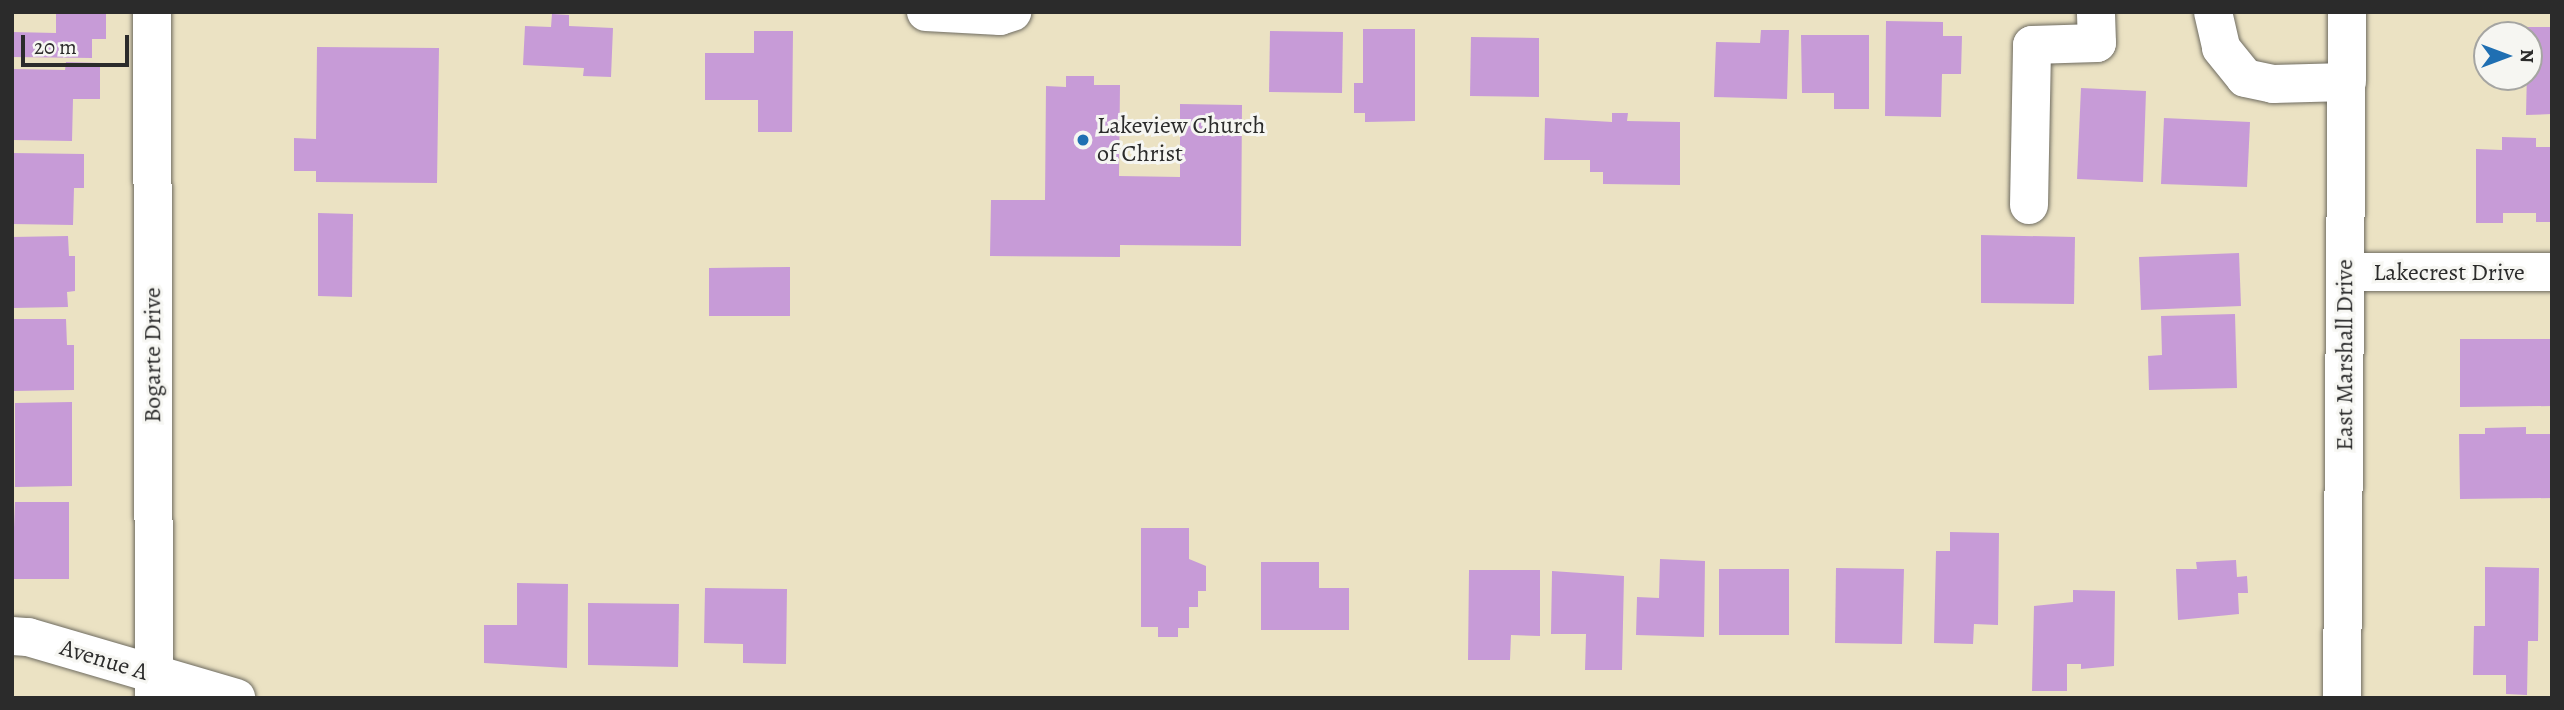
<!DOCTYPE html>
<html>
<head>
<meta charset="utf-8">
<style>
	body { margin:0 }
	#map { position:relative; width:2564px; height:710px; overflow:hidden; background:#ebe2c3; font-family:Alegreya,serif }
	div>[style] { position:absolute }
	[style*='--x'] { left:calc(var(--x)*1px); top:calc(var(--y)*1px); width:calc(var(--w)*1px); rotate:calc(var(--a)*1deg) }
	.building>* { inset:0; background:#c79bd7 }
	.roads { filter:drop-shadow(0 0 2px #6e6b60) drop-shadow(0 0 2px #6e6b60) }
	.minor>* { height:38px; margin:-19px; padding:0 19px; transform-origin:19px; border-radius:19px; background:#fff }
	.dots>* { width:19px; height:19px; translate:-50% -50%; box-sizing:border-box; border:4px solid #f6f6f2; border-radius:50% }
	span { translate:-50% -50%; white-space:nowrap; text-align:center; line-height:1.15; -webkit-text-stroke:6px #f6f6f2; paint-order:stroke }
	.poi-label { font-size:24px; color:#2b2b2b }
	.left { translate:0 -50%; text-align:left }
	.street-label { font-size:24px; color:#2b2b2b }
	.frame { position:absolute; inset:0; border:14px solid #2b2b2b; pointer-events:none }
	.north { position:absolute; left:2473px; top:21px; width:70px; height:70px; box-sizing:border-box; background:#f6f6f2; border:2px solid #a5a5a2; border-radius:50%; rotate:90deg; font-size:19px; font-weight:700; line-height:28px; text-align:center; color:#2b2b2b }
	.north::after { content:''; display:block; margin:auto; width:24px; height:32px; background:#1f6fb2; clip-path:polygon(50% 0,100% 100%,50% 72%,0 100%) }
	.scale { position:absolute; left:21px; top:35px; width:108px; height:32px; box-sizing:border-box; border:4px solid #2b2b2b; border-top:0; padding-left:9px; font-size:21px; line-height:24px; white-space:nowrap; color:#2b2b2b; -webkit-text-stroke:5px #f6f6f2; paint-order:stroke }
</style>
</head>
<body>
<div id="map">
	<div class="building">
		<div style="clip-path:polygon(106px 12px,106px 39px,92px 39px,92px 58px,12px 57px,12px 32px,56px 33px,56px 14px)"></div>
		<div style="clip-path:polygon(552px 14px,569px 15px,569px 26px,613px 28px,611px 77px,583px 76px,584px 68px,523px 65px,525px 26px,551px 27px)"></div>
		<div style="clip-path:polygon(1886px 21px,1943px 22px,1943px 36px,1962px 36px,1961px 74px,1942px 74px,1941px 117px,1885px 116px)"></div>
		<div style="clip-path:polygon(2528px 27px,2551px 27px,2552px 114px,2526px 115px)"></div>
		<div style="clip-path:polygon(1363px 29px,1415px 29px,1415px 121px,1365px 122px,1365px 113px,1354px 113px,1354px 83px,1363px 83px)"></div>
		<div style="clip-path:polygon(1761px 30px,1789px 30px,1787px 99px,1714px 97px,1716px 42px,1760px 43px)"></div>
		<div style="clip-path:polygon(754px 31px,793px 31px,792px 132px,758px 132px,758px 100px,705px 100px,705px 53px,754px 53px)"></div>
		<div style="clip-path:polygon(1270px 31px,1343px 32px,1342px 93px,1269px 92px)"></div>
		<div style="clip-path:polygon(1801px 35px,1869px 35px,1869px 109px,1834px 109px,1834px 93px,1802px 93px)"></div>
		<div style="clip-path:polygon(1471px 37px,1539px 38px,1539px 97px,1470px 96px)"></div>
		<div style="clip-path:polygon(317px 47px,439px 48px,437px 183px,316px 182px,316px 171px,294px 171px,294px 138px,316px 139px)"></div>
		<div style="clip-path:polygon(66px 62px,100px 63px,100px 99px,73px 99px,72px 141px,12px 140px,12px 69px,65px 70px)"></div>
		<div style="clip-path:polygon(1066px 76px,1094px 76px,1094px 85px,1120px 85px,1119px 176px,1180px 177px,1180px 104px,1242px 105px,1241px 246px,1120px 245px,1120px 257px,990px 256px,991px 200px,1045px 200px,1046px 86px,1066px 87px)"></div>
		<div style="clip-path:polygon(2081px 88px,2146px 91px,2143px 182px,2077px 179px)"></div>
		<div style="clip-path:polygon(1612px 113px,1628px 113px,1627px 121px,1680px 122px,1680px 185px,1603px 184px,1603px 172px,1590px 172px,1590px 160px,1544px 160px,1545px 118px,1612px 122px)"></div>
		<div style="clip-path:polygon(2164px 118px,2250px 122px,2247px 187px,2161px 184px)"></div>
		<div style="clip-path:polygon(2502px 137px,2536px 138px,2536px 147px,2552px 147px,2552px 222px,2536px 222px,2536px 213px,2503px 213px,2503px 223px,2476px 223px,2476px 149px,2502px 150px)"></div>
		<div style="clip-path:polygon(12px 153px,84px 154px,84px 188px,74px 188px,73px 225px,12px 224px)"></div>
		<div style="clip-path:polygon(318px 213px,353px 214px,352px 297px,318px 296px)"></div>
		<div style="clip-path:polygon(1981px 235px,2075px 237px,2074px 304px,1981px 303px)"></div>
		<div style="clip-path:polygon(68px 236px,69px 256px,75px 256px,75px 291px,67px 292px,68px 307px,12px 308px,12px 237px)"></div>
		<div style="clip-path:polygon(2239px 253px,2241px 306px,2141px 310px,2139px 257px)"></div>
		<div style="clip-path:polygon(790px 267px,790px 316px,709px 316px,709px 268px)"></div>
		<div style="clip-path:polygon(2235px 314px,2237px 388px,2149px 390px,2148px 356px,2162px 355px,2161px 316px)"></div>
		<div style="clip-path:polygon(12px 319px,66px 319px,67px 345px,74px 345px,74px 390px,12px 391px)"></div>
		<div style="clip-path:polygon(2460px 339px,2552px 339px,2552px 406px,2460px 407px)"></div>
		<div style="clip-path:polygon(72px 402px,72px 486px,15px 487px,15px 403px)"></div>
		<div style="clip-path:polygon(2526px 427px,2526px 434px,2552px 434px,2552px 498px,2460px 499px,2459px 434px,2485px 434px,2485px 428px)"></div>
		<div style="clip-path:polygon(15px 502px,69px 502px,69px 579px,12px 579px)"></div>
		<div style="clip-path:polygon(1141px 528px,1189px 528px,1189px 559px,1206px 566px,1206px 591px,1198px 591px,1198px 607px,1189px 607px,1189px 628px,1178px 628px,1178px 637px,1158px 637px,1158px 627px,1141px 627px)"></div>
		<div style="clip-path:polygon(1950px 532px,1999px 533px,1998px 625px,1974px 624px,1973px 644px,1934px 643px,1936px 551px,1950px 551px)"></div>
		<div style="clip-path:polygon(1660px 559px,1705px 561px,1704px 637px,1636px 635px,1637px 597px,1659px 598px)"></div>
		<div style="clip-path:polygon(2236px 560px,2237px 577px,2247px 576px,2248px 593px,2238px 593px,2239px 614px,2178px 620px,2176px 569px,2197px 569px,2196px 562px)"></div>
		<div style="clip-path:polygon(1261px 562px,1319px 562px,1319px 588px,1349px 588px,1349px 630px,1261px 630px)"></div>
		<div style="clip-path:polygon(2485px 567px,2539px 568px,2538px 641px,2528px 641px,2527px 695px,2506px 694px,2506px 675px,2473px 675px,2474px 626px,2485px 626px)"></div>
		<div style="clip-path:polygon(1836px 568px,1904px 569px,1902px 644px,1835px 643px)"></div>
		<div style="clip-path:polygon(1719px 569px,1789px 569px,1789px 635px,1719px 635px)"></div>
		<div style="clip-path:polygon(1469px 570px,1540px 570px,1540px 636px,1511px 635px,1510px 660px,1468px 660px)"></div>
		<div style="clip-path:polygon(1552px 571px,1624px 576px,1622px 670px,1585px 670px,1586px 634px,1551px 634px)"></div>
		<div style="clip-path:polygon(517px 583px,568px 584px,567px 668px,484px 663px,484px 625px,517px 625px)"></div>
		<div style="clip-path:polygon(705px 588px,787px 589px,786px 664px,743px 663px,743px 644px,704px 643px)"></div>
		<div style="clip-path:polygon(2073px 590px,2115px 591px,2114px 666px,2081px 669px,2081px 664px,2067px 664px,2067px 691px,2032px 691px,2034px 606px,2073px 602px)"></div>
		<div style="clip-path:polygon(588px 603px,679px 604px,678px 667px,588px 665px)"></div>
	</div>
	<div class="roads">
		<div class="minor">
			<div style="--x:152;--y:12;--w:686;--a:89.83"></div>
			<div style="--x:926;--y:12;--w:74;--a:3.1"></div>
			<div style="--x:1000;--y:16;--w:13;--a:-18"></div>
			<div style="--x:2213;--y:12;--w:37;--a:77"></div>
			<div style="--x:2221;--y:48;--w:38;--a:51"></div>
			<div style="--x:2245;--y:78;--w:29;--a:12"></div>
			<div style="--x:2273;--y:84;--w:74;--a:-1.5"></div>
			<div style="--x:2029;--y:205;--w:160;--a:-88.9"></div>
			<div style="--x:2032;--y:45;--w:65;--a:-1.8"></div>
			<div style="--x:2097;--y:43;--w:31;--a:-92"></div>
			<div style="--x:2346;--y:272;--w:206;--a:0"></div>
			<div style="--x:12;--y:636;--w:16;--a:4"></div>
			<div style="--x:28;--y:637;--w:217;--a:16.3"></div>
			<div style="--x:2342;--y:698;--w:686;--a:-89.58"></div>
		</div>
	</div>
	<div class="dots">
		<div style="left:1083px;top:140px;background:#1f6fb2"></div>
	</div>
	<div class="poi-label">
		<span class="left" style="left:1097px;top:140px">Lakeview Church<br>of Christ</span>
	</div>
	<div class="street-label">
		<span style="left:2449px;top:273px">Lakecrest Drive</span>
		<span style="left:153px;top:355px;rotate:-90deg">Bogarte Drive</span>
		<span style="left:2345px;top:355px;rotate:-90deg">East Marshall Drive</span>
		<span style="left:104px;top:660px;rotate:17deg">Avenue A</span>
	</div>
	<div class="frame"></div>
	<div class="north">N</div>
	<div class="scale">20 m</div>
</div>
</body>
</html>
